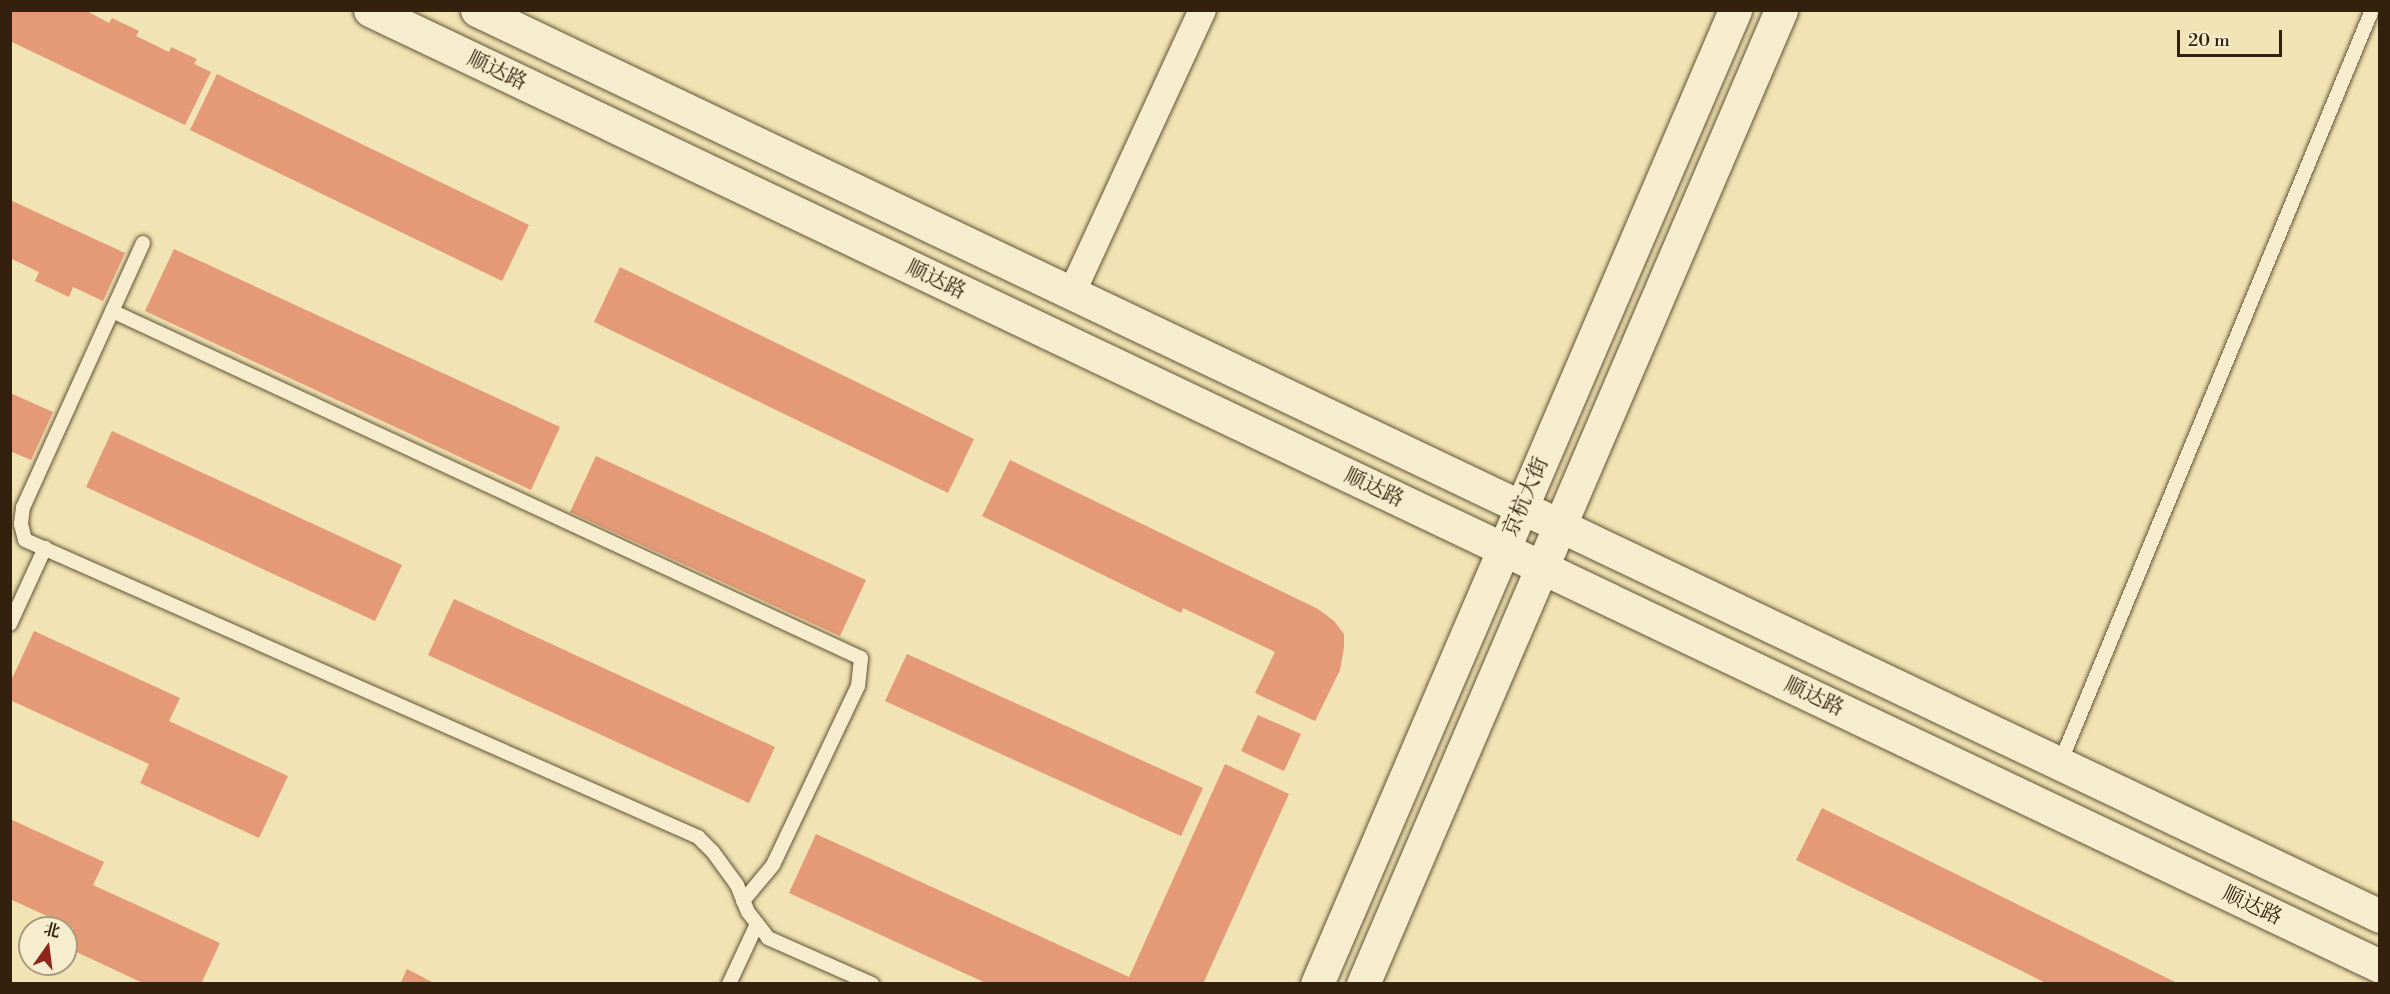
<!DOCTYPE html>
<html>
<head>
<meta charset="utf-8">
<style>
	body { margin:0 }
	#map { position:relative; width:2390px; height:994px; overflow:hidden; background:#f1e3b3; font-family:"Libre Bodoni","Noto Serif SC",serif }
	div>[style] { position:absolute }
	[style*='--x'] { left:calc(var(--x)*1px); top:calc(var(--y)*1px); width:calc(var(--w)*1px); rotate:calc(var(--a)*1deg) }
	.building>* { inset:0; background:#e49a76 }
	.roads { filter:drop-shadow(0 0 2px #625236) drop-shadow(0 0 2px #625236) }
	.service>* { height:14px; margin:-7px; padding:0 7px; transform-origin:7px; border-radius:7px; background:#f6edce }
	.minor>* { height:27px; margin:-13.5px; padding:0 13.5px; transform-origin:13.5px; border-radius:13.5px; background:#f6edce }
	.secondary>* { height:33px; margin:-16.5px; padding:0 16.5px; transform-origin:16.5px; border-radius:16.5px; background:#f6edce }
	span { translate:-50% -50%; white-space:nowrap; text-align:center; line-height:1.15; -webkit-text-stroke:5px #f6edce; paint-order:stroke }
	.street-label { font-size:21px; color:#33210d }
	.frame { position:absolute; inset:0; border:12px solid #33210d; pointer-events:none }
	.north { position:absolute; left:18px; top:916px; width:60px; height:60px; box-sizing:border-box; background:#f6edce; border:2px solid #a89b81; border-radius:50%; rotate:14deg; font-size:16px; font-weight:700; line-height:24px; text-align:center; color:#33210d }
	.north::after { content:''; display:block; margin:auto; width:21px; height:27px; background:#8f2418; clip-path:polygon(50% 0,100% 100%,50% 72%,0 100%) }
	.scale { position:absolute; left:2177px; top:30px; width:105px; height:27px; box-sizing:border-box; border:3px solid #33210d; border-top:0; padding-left:8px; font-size:18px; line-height:21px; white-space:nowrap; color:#33210d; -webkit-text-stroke:4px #f6edce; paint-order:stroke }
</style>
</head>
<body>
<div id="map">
	<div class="building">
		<div style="clip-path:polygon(10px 10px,85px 10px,109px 23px,112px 18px,139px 31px,136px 36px,169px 52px,171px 47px,197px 59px,194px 64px,211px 72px,185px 125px,10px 41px)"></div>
		<div style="clip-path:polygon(217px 74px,529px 225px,502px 281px,190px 130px)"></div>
		<div style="clip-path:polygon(10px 200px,125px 253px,103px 301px,73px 287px,69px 297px,35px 281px,39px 272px,10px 258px)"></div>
		<div style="clip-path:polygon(174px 249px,560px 427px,531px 490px,145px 311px)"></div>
		<div style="clip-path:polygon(620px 267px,974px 439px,948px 493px,594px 322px)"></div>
		<div style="clip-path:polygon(10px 393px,53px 412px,31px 460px,10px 451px)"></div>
		<div style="clip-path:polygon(112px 431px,402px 565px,375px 621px,86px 487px)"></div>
		<div style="clip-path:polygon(596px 456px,866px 580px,840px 636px,570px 512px)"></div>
		<div style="clip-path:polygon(1010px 460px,1318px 609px,1334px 621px,1344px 634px,1344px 647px,1340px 670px,1315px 721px,1255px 693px,1275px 652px,1183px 608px,1181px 613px,982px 516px)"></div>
		<div style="clip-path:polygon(454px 599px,775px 747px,749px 803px,428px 655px)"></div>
		<div style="clip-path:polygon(34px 631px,180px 698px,169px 721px,288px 776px,259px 838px,140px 783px,149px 764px,10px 700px,10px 683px)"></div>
		<div style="clip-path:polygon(907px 654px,1203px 788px,1181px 836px,885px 701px)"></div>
		<div style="clip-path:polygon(1258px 715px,1301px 734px,1284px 771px,1241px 751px)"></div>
		<div style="clip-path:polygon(1225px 764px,1289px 794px,1203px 984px,988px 984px,789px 893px,816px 834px,1129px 977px)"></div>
		<div style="clip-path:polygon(1822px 808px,2179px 984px,2048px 984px,1796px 860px)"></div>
		<div style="clip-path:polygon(10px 819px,104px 862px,93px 885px,220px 943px,201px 984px,145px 984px,66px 947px,73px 928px,10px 899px)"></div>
		<div style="clip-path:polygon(407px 969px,436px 984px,400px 984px)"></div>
	</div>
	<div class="roads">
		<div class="service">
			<div style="--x:143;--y:243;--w:290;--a:114.4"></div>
			<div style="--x:23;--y:507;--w:17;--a:97"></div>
			<div style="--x:21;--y:524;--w:16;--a:76"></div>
			<div style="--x:25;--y:540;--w:736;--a:23.81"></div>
			<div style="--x:698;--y:837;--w:21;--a:45"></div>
			<div style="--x:713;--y:852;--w:41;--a:54"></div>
			<div style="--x:737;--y:885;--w:29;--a:68"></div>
			<div style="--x:748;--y:912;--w:33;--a:52"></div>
			<div style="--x:768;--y:938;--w:114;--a:23.9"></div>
			<div style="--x:112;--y:311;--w:825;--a:24.86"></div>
			<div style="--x:861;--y:658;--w:28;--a:96"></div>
			<div style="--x:858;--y:686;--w:198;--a:115.4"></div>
			<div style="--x:773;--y:865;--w:47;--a:129.8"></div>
			<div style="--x:10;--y:624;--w:84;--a:-65.3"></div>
			<div style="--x:2060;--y:763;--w:815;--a:-67.49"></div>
			<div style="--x:729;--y:984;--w:66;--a:-65"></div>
		</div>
		<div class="minor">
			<div style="--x:1071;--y:293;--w:312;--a:-65.2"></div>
		</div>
		<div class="secondary">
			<div style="--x:370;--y:10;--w:2226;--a:25.44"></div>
			<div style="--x:477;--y:10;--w:2108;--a:25.46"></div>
			<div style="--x:1317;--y:984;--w:1060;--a:-66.77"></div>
			<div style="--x:1363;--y:984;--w:1060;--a:-66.77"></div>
		</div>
	</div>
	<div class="street-label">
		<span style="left:497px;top:71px;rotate:25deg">顺达路</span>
		<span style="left:936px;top:280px;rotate:25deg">顺达路</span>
		<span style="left:1374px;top:488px;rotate:25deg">顺达路</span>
		<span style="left:1526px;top:497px;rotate:-67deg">京杭大街</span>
		<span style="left:1814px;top:697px;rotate:25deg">顺达路</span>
		<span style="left:2252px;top:906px;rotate:25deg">顺达路</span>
	</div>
	<div class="frame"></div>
	<div class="north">北</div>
	<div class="scale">20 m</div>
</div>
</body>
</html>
